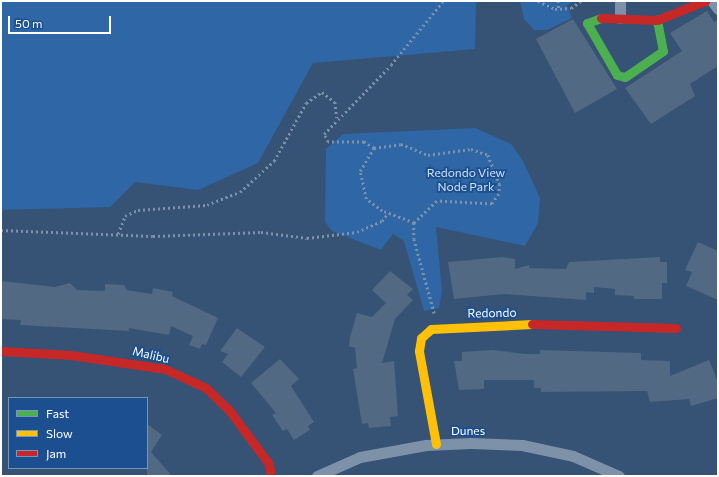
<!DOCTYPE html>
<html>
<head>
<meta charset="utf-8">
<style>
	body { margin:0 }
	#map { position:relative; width:719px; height:477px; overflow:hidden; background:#365274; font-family:Commissioner,sans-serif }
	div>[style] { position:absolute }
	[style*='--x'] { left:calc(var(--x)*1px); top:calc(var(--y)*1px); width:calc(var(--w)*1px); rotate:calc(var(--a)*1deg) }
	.green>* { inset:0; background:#2f66a5 }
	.building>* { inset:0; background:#526984 }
	.path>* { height:2.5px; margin-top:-1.25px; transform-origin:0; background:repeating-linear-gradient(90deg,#7d92a8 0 2px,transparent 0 5px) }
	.street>* { height:11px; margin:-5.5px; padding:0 5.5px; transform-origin:5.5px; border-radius:5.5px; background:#7d92a8 }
	.fast>* { height:9px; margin:-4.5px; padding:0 4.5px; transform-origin:4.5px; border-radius:4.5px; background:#4caf50 }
	.slow>* { height:9px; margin:-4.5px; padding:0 4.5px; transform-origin:4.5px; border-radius:4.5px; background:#ffc107 }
	.jam>* { height:9px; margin:-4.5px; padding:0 4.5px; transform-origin:4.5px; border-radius:4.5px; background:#c62828 }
	span { translate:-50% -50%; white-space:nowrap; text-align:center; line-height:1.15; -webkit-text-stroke:3.5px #1b4f8f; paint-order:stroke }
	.park-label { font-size:12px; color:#cfe3fa }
	.street-label { font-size:12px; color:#fff }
	.frame { position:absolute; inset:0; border:2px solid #fff; pointer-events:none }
	.legend { position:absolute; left:8px; top:397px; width:140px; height:72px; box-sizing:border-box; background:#1b4f8f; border:1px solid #7695bc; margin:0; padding:5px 7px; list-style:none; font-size:12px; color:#fff }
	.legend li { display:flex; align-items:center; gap:8px; height:20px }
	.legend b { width:20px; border:1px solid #7695bc }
	.scale { position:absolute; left:8px; top:16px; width:103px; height:18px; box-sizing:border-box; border:2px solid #fff; border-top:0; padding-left:5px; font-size:12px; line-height:14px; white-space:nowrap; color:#fff; -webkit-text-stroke:3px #1b4f8f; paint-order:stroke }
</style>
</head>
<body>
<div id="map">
	<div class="green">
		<div style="clip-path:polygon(1px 1px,476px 1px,475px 49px,313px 63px,258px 163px,198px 190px,135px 182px,110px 207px,1px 210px)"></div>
		<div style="clip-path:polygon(520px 1px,575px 1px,567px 5px,572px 18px,547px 30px,534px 30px,524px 19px)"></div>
		<div style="clip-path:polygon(475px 128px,511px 144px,523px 161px,540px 198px,538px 223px,525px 246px,436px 227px,442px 291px,439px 308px,424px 311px,404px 241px,393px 234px,381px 250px,332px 231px,325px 222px,326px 149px,343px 134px)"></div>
	</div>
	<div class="building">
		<div style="clip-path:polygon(707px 11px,714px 22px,718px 19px,718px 66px,690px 84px,695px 96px,651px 124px,625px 88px,682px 51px,670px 33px)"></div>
		<div style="clip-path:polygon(573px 19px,617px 89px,575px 113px,536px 39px)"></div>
		<div style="clip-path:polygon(698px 242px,718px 251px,718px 300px,686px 286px,692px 272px,685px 270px)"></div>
		<div style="clip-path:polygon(502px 257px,515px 259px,515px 269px,529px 265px,529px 268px,566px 269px,569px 262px,660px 257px,660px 262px,667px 262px,667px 283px,662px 283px,662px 299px,634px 299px,634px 296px,615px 295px,615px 289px,594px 287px,594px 293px,586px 292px,586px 300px,504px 294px,454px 299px,448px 262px)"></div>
		<div style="clip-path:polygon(390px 271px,413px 289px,407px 295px,413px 300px,395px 319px,382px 363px,394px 361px,398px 416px,390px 417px,391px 426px,369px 428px,368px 423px,362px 424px,353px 369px,357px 368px,355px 348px,349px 346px,350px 337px,357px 313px,372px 317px,386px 303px,372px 290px)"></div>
		<div style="clip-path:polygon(1px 281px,55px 287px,70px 283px,77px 290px,105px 291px,105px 284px,124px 285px,127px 290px,152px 294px,153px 288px,173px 292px,172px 296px,218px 318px,206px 345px,202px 344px,200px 349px,189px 345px,193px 336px,171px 326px,169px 335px,129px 328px,129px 331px,20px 325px,21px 320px,1px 319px)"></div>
		<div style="clip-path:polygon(237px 328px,265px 347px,241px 377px,222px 362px,228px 354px,220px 351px)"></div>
		<div style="clip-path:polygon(492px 350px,526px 354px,540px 354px,540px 350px,641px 353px,641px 360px,670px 361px,670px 376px,709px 360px,718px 382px,718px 398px,691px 406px,689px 399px,650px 402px,647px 391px,541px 392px,541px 388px,534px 388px,534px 380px,484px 380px,484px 389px,459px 390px,454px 361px,462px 361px,462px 352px)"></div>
		<div style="clip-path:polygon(280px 359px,299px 379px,291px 386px,314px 422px,308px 426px,310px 430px,294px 440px,287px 429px,283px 431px,272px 415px,276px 413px,251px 383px)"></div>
		<div style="clip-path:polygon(147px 424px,162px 435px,151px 452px,172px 476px,147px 476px)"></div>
	</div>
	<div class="path">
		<div style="--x:538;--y:1;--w:19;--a:25"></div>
		<div style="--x:555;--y:9;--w:16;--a:-4"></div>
		<div style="--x:571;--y:8;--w:12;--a:-35"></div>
		<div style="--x:558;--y:1;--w:8;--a:83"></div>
		<div style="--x:374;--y:148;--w:12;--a:-149"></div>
		<div style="--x:364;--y:142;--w:36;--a:180"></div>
		<div style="--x:328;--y:142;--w:9;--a:-117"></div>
		<div style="--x:324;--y:134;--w:96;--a:-45.8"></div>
		<div style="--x:391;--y:65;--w:82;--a:-50.9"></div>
		<div style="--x:414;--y:223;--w:34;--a:-159"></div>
		<div style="--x:382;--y:211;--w:20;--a:-143"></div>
		<div style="--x:366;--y:199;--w:29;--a:-102"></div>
		<div style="--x:360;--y:171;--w:27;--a:-59"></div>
		<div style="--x:374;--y:148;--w:27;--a:-8"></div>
		<div style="--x:401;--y:144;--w:29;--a:22"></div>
		<div style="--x:428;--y:155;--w:43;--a:-7.9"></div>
		<div style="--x:471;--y:149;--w:18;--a:19"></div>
		<div style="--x:488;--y:155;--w:31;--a:68"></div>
		<div style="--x:500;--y:184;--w:10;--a:96"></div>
		<div style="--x:499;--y:194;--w:12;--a:125"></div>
		<div style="--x:492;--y:204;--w:55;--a:-176.9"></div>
		<div style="--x:437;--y:201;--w:32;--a:136"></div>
		<div style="--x:414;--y:223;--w:16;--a:90"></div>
		<div style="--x:414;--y:239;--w:79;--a:74.6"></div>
		<div style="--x:1;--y:230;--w:152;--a:2.3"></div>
		<div style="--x:153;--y:236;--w:108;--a:-2.1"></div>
		<div style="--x:261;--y:232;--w:46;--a:7.4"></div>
		<div style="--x:307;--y:238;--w:50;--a:-6.8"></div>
		<div style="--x:357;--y:232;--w:27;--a:-24"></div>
		<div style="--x:382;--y:221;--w:10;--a:-53"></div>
		<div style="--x:118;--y:234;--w:19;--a:-69"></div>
		<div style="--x:125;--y:216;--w:14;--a:-25"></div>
		<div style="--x:138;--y:210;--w:69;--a:-4.1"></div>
		<div style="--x:207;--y:205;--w:35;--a:-22"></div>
		<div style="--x:240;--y:192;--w:46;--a:-42.4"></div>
		<div style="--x:274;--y:161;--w:66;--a:-61.1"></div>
		<div style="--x:306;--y:103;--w:19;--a:-35"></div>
		<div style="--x:322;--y:92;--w:16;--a:38"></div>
		<div style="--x:335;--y:102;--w:16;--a:83"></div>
	</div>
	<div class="street">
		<div style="--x:620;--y:1;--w:17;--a:90"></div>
		<div style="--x:712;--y:1;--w:10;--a:53"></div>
		<div style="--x:317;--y:476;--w:47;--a:-23.8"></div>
		<div style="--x:360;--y:457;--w:67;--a:-10.3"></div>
		<div style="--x:426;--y:445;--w:45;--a:-2.5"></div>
		<div style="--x:471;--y:443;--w:51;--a:2.2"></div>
		<div style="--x:522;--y:445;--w:52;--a:12.2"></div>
		<div style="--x:573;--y:456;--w:50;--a:23.5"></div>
	</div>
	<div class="fast">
		<div style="--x:601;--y:18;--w:15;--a:160"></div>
		<div style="--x:587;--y:23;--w:60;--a:60"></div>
		<div style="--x:617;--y:75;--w:8;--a:14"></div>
		<div style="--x:625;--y:77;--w:46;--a:-34.4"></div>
		<div style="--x:663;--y:51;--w:32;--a:-101"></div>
	</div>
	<div class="slow">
		<div style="--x:436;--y:444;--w:95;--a:-100.4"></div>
		<div style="--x:419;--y:351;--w:13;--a:-81"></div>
		<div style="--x:421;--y:338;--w:13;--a:-42"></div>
		<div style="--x:431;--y:329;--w:101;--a:-2.8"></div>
	</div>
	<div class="jam">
		<div style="--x:601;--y:18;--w:56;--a:2"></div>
		<div style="--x:657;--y:20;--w:52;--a:-21.6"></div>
		<div style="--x:532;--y:324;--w:144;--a:1.6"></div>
		<div style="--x:1;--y:351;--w:70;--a:3.3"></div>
		<div style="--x:71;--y:355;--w:95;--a:8.5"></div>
		<div style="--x:165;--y:369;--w:45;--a:24.9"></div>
		<div style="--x:206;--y:388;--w:32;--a:44"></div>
		<div style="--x:229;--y:410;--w:67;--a:53.5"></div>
		<div style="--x:269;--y:464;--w:12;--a:81"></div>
	</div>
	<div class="park-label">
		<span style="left:466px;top:180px">Redondo View<br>Node Park</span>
	</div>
	<div class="street-label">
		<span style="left:492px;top:313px;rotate:-1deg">Redondo</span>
		<span style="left:151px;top:355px;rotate:13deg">Malibu</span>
		<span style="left:468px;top:431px">Dunes</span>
	</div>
	<div class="frame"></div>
	<ul class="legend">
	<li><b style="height:5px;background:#4caf50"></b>Fast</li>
	<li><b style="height:5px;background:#ffc107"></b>Slow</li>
	<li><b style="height:5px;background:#c62828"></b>Jam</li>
	</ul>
	<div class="scale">50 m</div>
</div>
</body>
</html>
